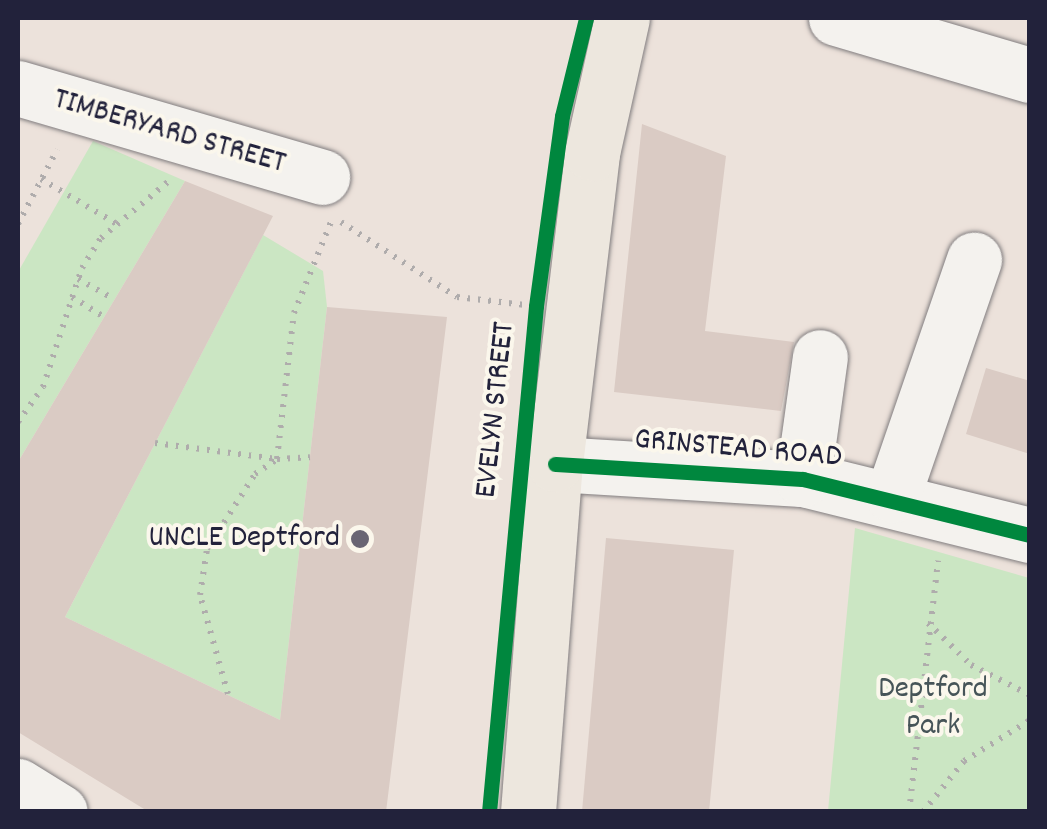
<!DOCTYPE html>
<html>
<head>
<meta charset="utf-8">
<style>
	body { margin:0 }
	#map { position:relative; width:1047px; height:829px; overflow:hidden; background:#ece2db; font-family:Dekko,sans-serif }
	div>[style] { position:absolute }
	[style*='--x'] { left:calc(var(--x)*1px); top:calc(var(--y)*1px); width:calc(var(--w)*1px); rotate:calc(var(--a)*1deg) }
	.green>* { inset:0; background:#cbe6c3 }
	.building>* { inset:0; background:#dacbc4 }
	.path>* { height:6px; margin-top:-3px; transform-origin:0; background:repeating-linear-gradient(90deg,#afacac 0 2.5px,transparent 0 10.5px) }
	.roads { filter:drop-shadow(0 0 2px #817d7f) drop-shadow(0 0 2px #817d7f) }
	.minor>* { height:55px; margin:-27.5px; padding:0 27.5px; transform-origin:27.5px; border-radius:27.5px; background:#f4f2ee }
	.major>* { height:55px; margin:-27.5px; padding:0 27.5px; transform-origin:27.5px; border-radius:27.5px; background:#ede7de }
	.cycleway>* { height:15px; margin:-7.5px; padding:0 7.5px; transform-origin:7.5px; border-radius:7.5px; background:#00873e }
	.dots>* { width:28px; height:28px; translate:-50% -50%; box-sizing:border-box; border:5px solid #fbf7ec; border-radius:50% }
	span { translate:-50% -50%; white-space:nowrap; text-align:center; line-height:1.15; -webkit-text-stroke:8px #fbf7ec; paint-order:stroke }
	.street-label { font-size:32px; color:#22223b }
	.poi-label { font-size:32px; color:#22223b }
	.right { translate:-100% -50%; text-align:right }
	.park-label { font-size:32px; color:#465458 }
	.frame { position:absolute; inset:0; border:20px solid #22223b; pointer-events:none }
</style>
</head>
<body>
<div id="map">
	<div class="green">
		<div style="clip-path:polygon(93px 141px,185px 181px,18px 462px,18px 272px)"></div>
		<div style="clip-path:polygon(263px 235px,323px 271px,327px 307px,280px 720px,65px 617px)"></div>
		<div style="clip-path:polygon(855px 528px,1029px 578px,1029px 811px,828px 811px)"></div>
	</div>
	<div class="building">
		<div style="clip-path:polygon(642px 124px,726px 156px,705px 331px,794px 342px,781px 411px,614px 392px)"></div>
		<div style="clip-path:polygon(185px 181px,273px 216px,65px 617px,280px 720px,327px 307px,447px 317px,386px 812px,149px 812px,18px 732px,18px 462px)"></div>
		<div style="clip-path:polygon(986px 368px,1030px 381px,1030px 454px,966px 434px)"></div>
		<div style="clip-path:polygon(606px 538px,734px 550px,709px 812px,582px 812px)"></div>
	</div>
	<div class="path">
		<div style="--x:41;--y:179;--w:88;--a:30.6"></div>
		<div style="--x:341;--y:222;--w:138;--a:32.9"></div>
		<div style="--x:457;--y:297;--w:69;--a:6.6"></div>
		<div style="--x:18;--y:224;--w:84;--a:-62.2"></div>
		<div style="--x:78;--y:279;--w:41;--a:29.1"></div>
		<div style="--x:72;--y:297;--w:38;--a:32"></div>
		<div style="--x:18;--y:422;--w:43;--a:-54.5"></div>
		<div style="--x:43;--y:387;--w:125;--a:-71.9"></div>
		<div style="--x:82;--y:268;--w:36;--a:-58"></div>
		<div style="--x:101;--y:238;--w:90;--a:-40"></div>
		<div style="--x:155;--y:443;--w:123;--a:7.5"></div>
		<div style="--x:277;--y:459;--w:147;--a:-83.4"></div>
		<div style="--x:294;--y:313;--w:98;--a:-67.9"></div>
		<div style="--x:928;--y:623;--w:60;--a:44.3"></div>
		<div style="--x:971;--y:665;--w:66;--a:27"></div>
		<div style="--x:228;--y:694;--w:103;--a:-105.8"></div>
		<div style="--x:200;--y:595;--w:47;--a:-81.3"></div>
		<div style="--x:207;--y:549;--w:89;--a:-57.4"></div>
		<div style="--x:255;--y:474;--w:27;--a:-34"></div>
		<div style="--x:277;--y:459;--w:33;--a:-3"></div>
		<div style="--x:909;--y:812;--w:253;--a:-83.4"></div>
		<div style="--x:923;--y:812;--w:65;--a:-51.2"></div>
		<div style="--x:964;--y:761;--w:78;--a:-31.8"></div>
	</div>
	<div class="roads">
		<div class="minor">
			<div style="--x:836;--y:18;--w:202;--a:16.4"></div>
			<div style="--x:18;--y:88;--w:317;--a:16.3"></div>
			<div style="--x:555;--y:464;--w:248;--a:3.5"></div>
			<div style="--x:803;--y:479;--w:234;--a:13.9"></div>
			<div style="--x:803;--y:479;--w:123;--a:-82.1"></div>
			<div style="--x:893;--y:495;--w:249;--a:-71"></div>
			<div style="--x:18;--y:786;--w:49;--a:31.8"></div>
		</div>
		<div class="major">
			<div style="--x:528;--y:812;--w:349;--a:-85.6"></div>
			<div style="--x:555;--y:464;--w:313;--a:-83.2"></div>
			<div style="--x:592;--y:153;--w:138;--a:-77.5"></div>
		</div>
	</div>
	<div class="cycleway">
		<div style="--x:555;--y:464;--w:248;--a:3.5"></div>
		<div style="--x:803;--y:479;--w:234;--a:13.9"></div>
		<div style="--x:489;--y:812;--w:508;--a:-84.69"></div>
		<div style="--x:536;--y:306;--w:192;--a:-82.2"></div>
		<div style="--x:562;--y:116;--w:101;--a:-76.2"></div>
	</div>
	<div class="dots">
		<div style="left:360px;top:539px;background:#696573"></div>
	</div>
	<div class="street-label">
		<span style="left:169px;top:133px;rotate:16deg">TIMBERYARD STREET</span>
		<span style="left:497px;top:410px;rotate:-84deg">EVELYN STREET</span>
		<span style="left:738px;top:450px;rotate:5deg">GRINSTEAD ROAD</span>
	</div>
	<div class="poi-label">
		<span class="right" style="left:340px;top:539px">UNCLE Deptford</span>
	</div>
	<div class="park-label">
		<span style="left:933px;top:709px">Deptford<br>Park</span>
	</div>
	<div class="frame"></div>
</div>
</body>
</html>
